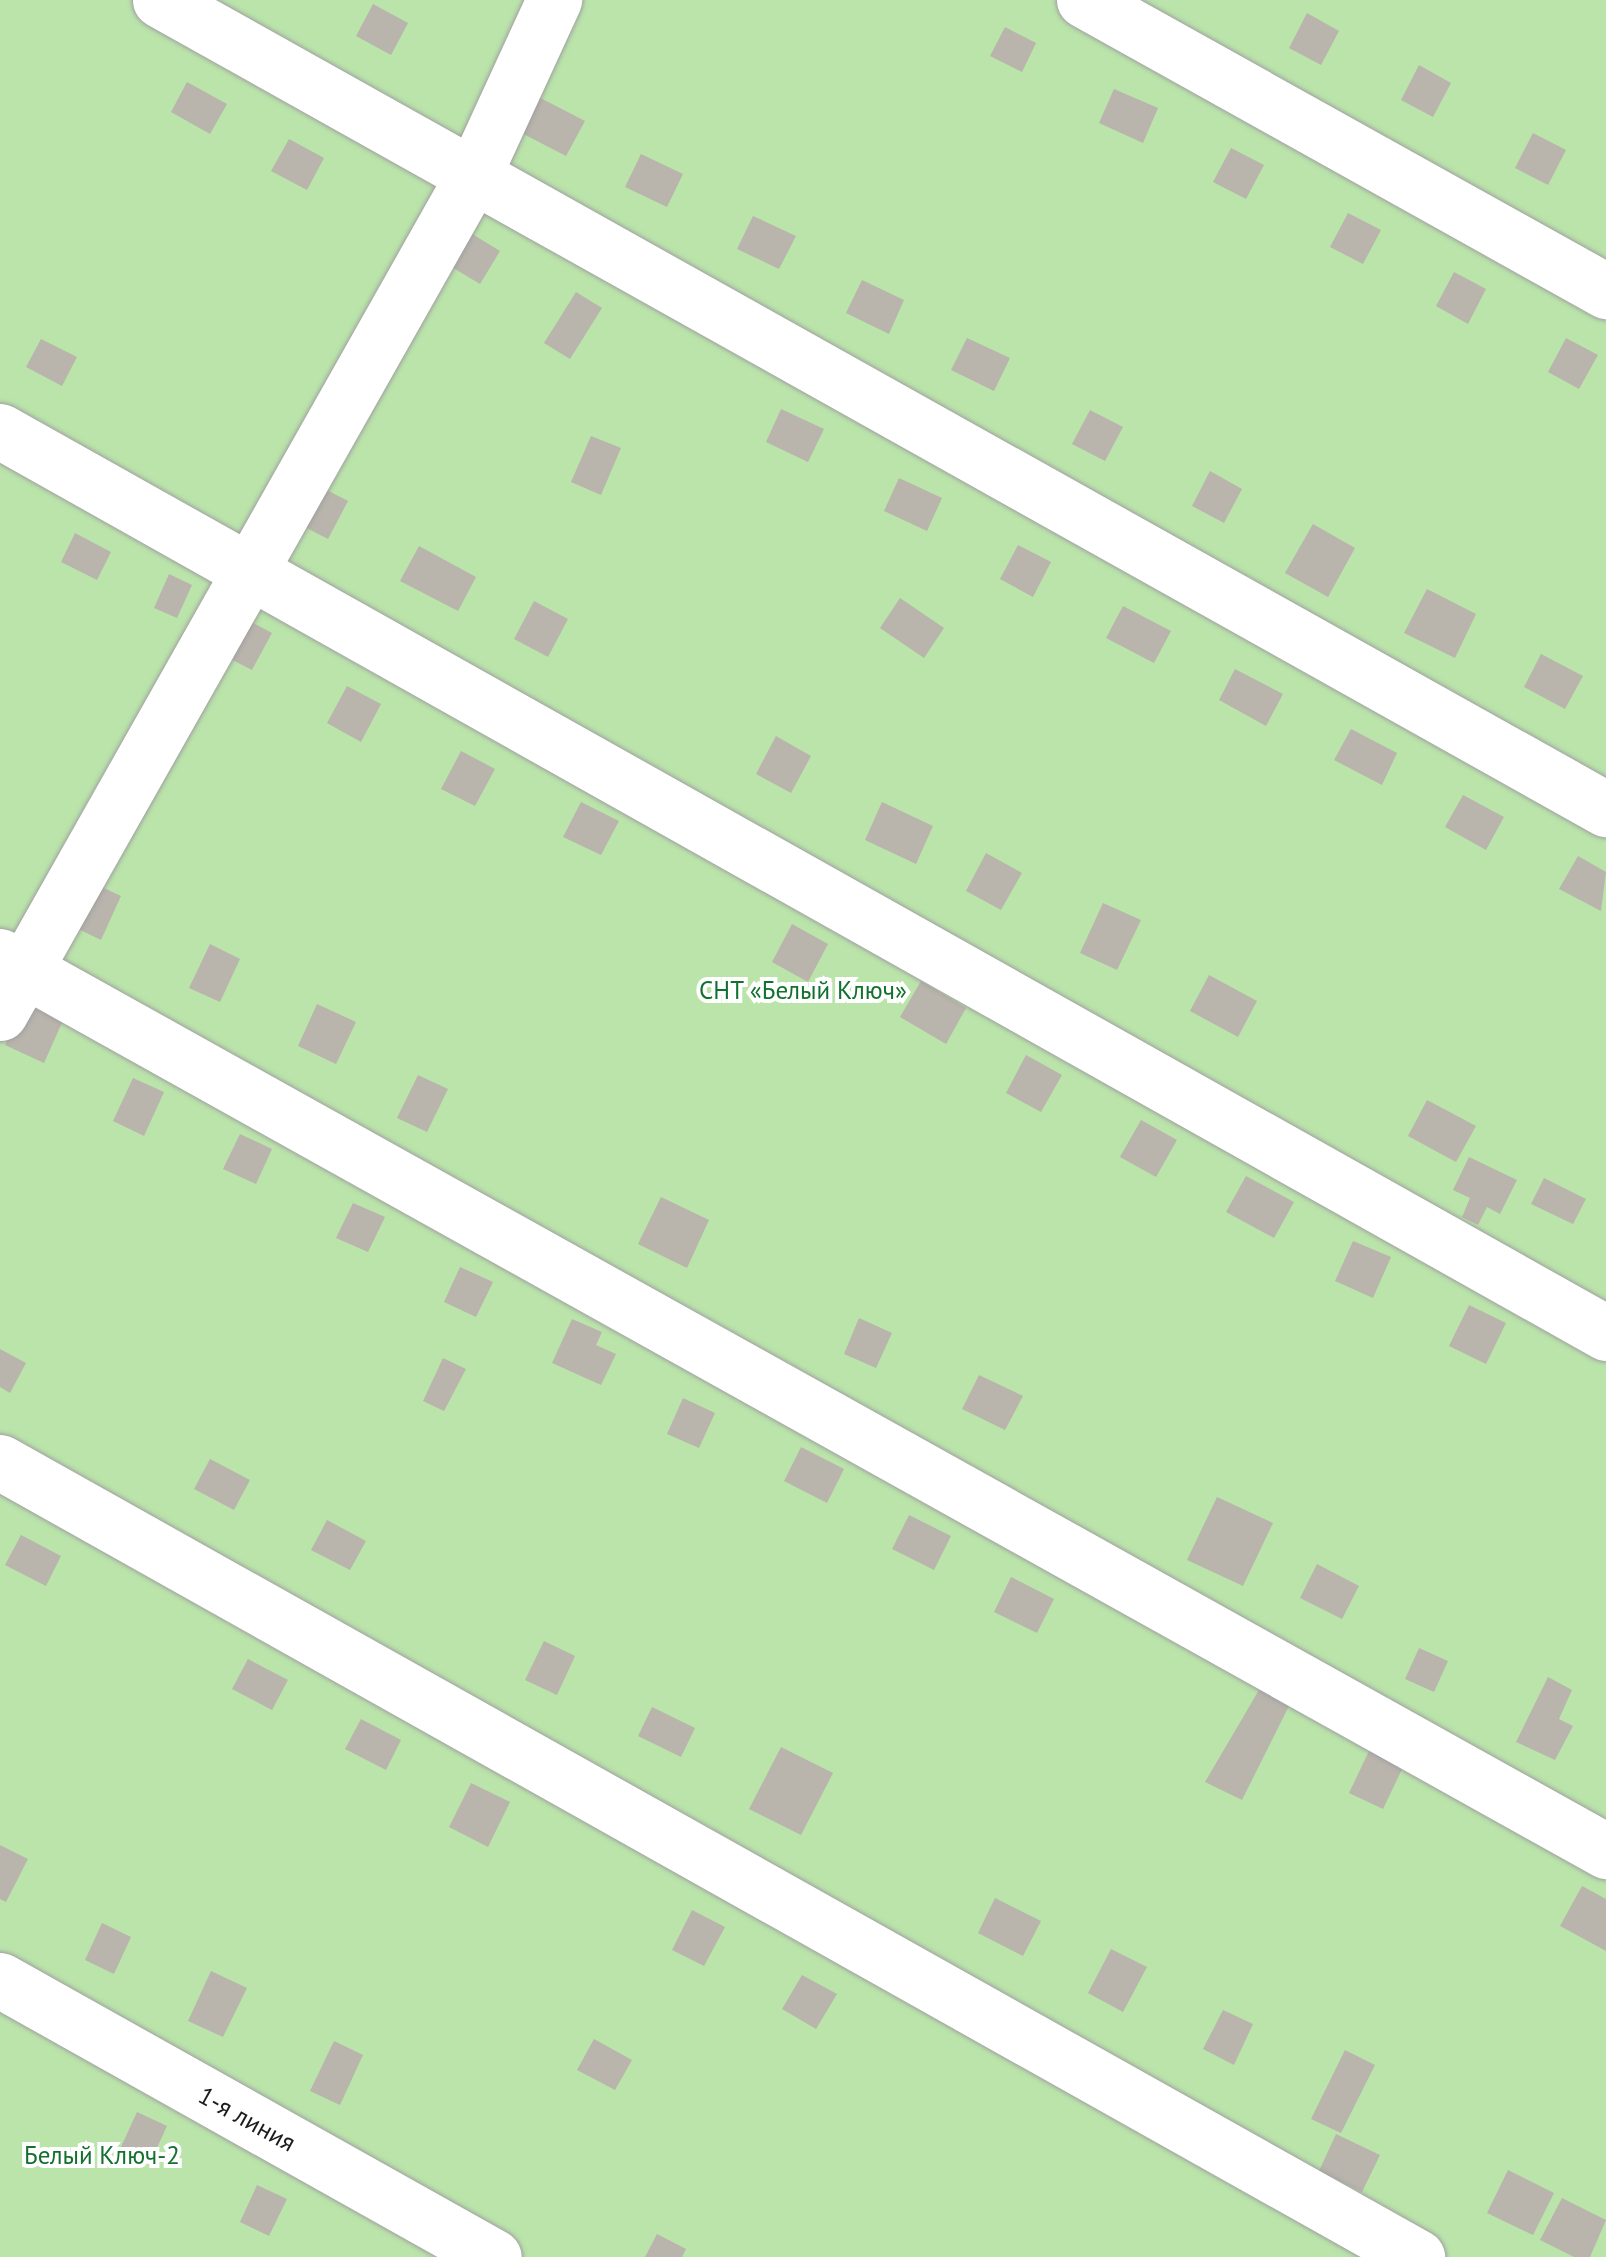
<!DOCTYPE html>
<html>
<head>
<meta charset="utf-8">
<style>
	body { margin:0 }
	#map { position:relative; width:1606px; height:2257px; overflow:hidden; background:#ecebe2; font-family:"PT Sans",sans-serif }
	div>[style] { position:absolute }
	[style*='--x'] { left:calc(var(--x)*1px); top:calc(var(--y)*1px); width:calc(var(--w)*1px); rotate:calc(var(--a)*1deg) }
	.grass>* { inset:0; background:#bae4aa }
	.building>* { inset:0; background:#b9b4ac }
	.roads { filter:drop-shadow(0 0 2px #a0a0a0) drop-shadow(0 0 2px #a0a0a0) }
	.minor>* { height:55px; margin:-27.5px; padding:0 27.5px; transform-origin:27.5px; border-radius:27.5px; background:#fff }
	span { translate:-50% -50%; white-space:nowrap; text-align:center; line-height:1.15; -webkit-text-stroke:8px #fff; paint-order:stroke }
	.park-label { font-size:25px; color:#12712e }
	.street-label { font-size:25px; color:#1c1c1c }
</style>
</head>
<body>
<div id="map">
	<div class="grass">
		<div style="clip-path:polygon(0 0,1606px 0,1606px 2257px,0 2257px)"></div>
	</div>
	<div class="building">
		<div style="clip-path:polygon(373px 4px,408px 23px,391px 55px,356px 36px)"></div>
		<div style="clip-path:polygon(1307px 13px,1339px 31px,1321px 65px,1289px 48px)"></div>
		<div style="clip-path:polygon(1005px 27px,1036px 43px,1022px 72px,990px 56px)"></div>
		<div style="clip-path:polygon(1419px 65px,1451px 83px,1433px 117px,1401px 100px)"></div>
		<div style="clip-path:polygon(187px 82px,227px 104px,210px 134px,171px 112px)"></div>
		<div style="clip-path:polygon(1114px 89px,1158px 108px,1143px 143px,1099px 123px)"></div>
		<div style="clip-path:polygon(527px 91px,585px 121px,566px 156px,508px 126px)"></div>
		<div style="clip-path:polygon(1533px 133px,1566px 150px,1548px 185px,1515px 168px)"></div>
		<div style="clip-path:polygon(289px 139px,324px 158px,307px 190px,271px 171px)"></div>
		<div style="clip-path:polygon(1231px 148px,1264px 165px,1246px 199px,1213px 182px)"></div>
		<div style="clip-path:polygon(641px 154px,683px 174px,667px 207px,625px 187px)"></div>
		<div style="clip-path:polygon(1348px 213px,1381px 230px,1363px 264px,1330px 247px)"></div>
		<div style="clip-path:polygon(753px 216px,796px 236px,779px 269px,737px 249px)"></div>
		<div style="clip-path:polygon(456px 224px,500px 251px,480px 284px,435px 257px)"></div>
		<div style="clip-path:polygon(1454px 272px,1486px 289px,1468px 324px,1436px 306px)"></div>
		<div style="clip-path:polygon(862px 280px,904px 300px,889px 334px,846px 313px)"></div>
		<div style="clip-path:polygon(576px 292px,602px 308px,570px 359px,544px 343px)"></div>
		<div style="clip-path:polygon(967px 338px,1010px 358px,994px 391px,951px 370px)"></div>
		<div style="clip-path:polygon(1566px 338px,1598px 355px,1579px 389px,1548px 372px)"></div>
		<div style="clip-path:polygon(41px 339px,77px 357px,62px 386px,26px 367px)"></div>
		<div style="clip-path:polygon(781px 409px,824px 429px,808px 462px,766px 442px)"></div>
		<div style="clip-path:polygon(1090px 410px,1123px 427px,1105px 461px,1072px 444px)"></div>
		<div style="clip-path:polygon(591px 436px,621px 448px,601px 495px,571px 482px)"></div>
		<div style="clip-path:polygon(1210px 471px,1242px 489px,1224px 523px,1192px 506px)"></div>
		<div style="clip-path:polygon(899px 478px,942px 498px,927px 531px,884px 511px)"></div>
		<div style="clip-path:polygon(313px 483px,348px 501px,328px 539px,293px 521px)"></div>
		<div style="clip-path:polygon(1313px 524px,1355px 548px,1328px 597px,1285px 573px)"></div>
		<div style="clip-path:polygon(75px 533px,111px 552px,97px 580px,61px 562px)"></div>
		<div style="clip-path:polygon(1018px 545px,1051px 562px,1033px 597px,1000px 579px)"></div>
		<div style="clip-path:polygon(419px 546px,476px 577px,458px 611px,400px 581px)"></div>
		<div style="clip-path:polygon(169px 574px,192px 585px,177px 618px,154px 608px)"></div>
		<div style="clip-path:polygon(1427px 589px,1476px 614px,1455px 658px,1404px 633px)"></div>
		<div style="clip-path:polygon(900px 598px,944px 628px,924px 658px,880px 628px)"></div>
		<div style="clip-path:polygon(534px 601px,568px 619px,548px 657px,514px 639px)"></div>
		<div style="clip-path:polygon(1123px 606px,1171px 631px,1154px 663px,1106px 638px)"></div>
		<div style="clip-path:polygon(238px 615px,272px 633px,252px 670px,217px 652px)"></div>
		<div style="clip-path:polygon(1541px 654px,1583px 676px,1565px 709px,1524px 687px)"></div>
		<div style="clip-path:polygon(1235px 669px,1283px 694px,1266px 726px,1219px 700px)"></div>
		<div style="clip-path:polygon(347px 686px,381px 704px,361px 742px,327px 723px)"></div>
		<div style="clip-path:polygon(1351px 729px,1397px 753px,1382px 785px,1334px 760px)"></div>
		<div style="clip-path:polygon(776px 736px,811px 756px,791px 793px,756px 774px)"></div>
		<div style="clip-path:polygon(461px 751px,495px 769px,475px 806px,441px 789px)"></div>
		<div style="clip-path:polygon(1463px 795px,1504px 817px,1486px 850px,1445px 827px)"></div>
		<div style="clip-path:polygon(581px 802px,619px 821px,601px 855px,563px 837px)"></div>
		<div style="clip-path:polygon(882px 802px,933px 826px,916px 864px,865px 840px)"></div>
		<div style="clip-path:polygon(986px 853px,1022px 873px,1001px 910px,966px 891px)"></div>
		<div style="clip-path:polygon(1578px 856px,1606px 872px,1601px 911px,1559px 889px)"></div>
		<div style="clip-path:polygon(91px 882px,121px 896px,101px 940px,70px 925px)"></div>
		<div style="clip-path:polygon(1103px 903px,1141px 920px,1117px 970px,1080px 953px)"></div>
		<div style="clip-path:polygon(792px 924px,828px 944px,808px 982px,772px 962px)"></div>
		<div style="clip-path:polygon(210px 944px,240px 959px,220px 1002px,189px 988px)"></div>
		<div style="clip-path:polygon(1209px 975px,1257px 1001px,1238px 1037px,1190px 1011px)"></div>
		<div style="clip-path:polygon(921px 981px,966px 1008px,946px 1044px,900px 1017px)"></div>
		<div style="clip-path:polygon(27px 998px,65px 1016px,44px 1063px,5px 1045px)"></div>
		<div style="clip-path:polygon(317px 1004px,356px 1022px,336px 1064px,298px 1046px)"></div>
		<div style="clip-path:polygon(1026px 1055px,1062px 1075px,1041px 1112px,1006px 1093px)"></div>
		<div style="clip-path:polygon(418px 1075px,448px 1089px,427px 1132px,397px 1118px)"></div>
		<div style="clip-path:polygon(133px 1078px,164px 1092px,144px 1136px,113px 1121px)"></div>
		<div style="clip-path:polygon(1427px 1100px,1476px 1126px,1456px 1162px,1408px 1136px)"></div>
		<div style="clip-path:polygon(1141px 1120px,1177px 1140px,1156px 1177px,1120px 1157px)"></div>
		<div style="clip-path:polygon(240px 1134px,272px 1149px,256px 1184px,223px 1169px)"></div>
		<div style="clip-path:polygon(1469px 1157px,1517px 1180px,1500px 1214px,1487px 1207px,1478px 1225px,1462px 1217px,1470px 1198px,1453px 1190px)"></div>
		<div style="clip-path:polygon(1246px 1176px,1294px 1202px,1274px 1238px,1226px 1212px)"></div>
		<div style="clip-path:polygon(1544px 1178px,1586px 1199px,1573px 1224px,1531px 1204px)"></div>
		<div style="clip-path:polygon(661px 1197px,709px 1220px,687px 1268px,638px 1244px)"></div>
		<div style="clip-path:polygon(353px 1203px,385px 1217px,368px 1252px,336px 1238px)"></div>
		<div style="clip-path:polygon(1353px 1241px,1391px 1257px,1373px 1298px,1335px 1281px)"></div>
		<div style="clip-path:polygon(460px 1267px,493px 1282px,476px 1317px,444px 1302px)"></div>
		<div style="clip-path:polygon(1469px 1305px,1506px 1323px,1486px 1364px,1449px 1346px)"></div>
		<div style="clip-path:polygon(859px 1318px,892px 1333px,876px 1368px,844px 1354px)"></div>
		<div style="clip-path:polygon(572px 1319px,602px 1332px,596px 1345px,616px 1354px,601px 1385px,552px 1363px)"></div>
		<div style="clip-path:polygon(0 1349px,26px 1363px,10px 1393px,0 1387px)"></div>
		<div style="clip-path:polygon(443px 1358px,466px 1369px,444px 1411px,423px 1401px)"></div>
		<div style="clip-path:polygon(979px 1375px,1023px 1396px,1005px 1430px,962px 1409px)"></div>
		<div style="clip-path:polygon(683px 1398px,715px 1413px,699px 1448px,667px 1434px)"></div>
		<div style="clip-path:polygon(801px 1447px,844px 1469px,827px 1503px,784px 1481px)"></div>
		<div style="clip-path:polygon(210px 1459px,250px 1480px,234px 1510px,194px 1489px)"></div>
		<div style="clip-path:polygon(1217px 1497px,1273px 1523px,1243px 1586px,1187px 1560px)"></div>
		<div style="clip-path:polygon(909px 1515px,951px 1536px,934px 1570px,892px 1549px)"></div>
		<div style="clip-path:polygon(327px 1520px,366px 1541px,350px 1570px,311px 1550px)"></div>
		<div style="clip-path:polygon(21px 1535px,61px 1556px,46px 1586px,5px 1565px)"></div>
		<div style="clip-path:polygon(1317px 1564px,1359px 1586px,1342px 1619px,1300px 1598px)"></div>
		<div style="clip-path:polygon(1011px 1577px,1054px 1599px,1037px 1633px,994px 1612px)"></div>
		<div style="clip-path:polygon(544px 1641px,575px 1656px,557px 1695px,525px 1680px)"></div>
		<div style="clip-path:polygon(1419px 1648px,1448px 1661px,1434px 1692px,1405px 1679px)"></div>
		<div style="clip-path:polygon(248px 1659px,288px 1680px,272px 1710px,232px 1689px)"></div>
		<div style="clip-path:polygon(1548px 1677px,1572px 1690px,1559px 1719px,1573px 1726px,1555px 1760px,1516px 1742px)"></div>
		<div style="clip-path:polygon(1259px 1690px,1290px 1704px,1242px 1800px,1205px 1782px)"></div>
		<div style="clip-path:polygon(652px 1707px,695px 1728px,681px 1757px,638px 1736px)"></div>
		<div style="clip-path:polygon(361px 1719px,401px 1740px,386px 1770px,345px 1749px)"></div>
		<div style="clip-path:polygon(781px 1747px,833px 1773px,801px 1835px,749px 1809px)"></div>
		<div style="clip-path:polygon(1370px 1749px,1404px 1765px,1383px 1809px,1349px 1793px)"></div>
		<div style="clip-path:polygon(471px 1783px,510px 1802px,488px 1847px,449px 1827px)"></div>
		<div style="clip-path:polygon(0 1845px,28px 1859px,6px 1902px,0 1899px)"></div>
		<div style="clip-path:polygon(1582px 1886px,1606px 1899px,1606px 1951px,1560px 1926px)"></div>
		<div style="clip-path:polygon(995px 1898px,1041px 1921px,1023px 1956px,978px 1933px)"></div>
		<div style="clip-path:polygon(692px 1910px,725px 1927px,704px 1966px,672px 1950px)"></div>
		<div style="clip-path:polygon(102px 1923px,131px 1937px,114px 1974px,85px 1960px)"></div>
		<div style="clip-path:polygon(1111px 1949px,1147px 1967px,1123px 2012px,1088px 1993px)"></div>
		<div style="clip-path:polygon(211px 1971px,247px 1988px,223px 2037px,188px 2021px)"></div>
		<div style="clip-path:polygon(802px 1975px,837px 1994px,816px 2029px,782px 2009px)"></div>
		<div style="clip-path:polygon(1223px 2010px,1253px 2024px,1234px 2065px,1203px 2049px)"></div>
		<div style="clip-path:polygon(594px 2039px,632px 2060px,615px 2090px,577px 2070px)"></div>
		<div style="clip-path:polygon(334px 2041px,363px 2055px,340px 2105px,310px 2091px)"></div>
		<div style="clip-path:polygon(1345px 2050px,1375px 2065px,1341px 2133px,1311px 2119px)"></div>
		<div style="clip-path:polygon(137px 2112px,167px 2126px,150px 2163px,120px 2149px)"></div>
		<div style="clip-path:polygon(1336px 2134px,1380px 2155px,1362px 2192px,1319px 2171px)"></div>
		<div style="clip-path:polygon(1508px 2170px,1554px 2193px,1533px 2235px,1487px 2213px)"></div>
		<div style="clip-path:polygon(257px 2185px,287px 2199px,269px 2236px,240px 2222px)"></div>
		<div style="clip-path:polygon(1562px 2198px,1606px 2220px,1590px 2257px,1574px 2257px,1540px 2240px)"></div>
		<div style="clip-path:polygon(657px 2234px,686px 2249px,682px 2257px,645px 2257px)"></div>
	</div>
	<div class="roads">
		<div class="minor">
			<div style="--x:160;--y:0;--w:1657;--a:29.23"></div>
			<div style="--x:1084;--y:0;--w:598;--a:29.14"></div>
			<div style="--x:0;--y:431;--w:1842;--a:29.32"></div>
			<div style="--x:0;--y:956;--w:1839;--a:29.13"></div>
			<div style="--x:0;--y:1013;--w:964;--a:-60.54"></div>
			<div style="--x:474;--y:174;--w:192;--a:-65.3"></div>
			<div style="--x:0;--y:1462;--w:1625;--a:29.29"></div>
			<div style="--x:0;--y:1980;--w:566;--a:29.28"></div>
		</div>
	</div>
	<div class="park-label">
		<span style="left:803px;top:990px">СНТ «Белый Ключ»</span>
		<span style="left:102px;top:2155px">Белый Ключ-2</span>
	</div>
	<div class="street-label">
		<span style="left:247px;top:2119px;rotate:29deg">1-я линия</span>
	</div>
</div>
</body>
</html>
